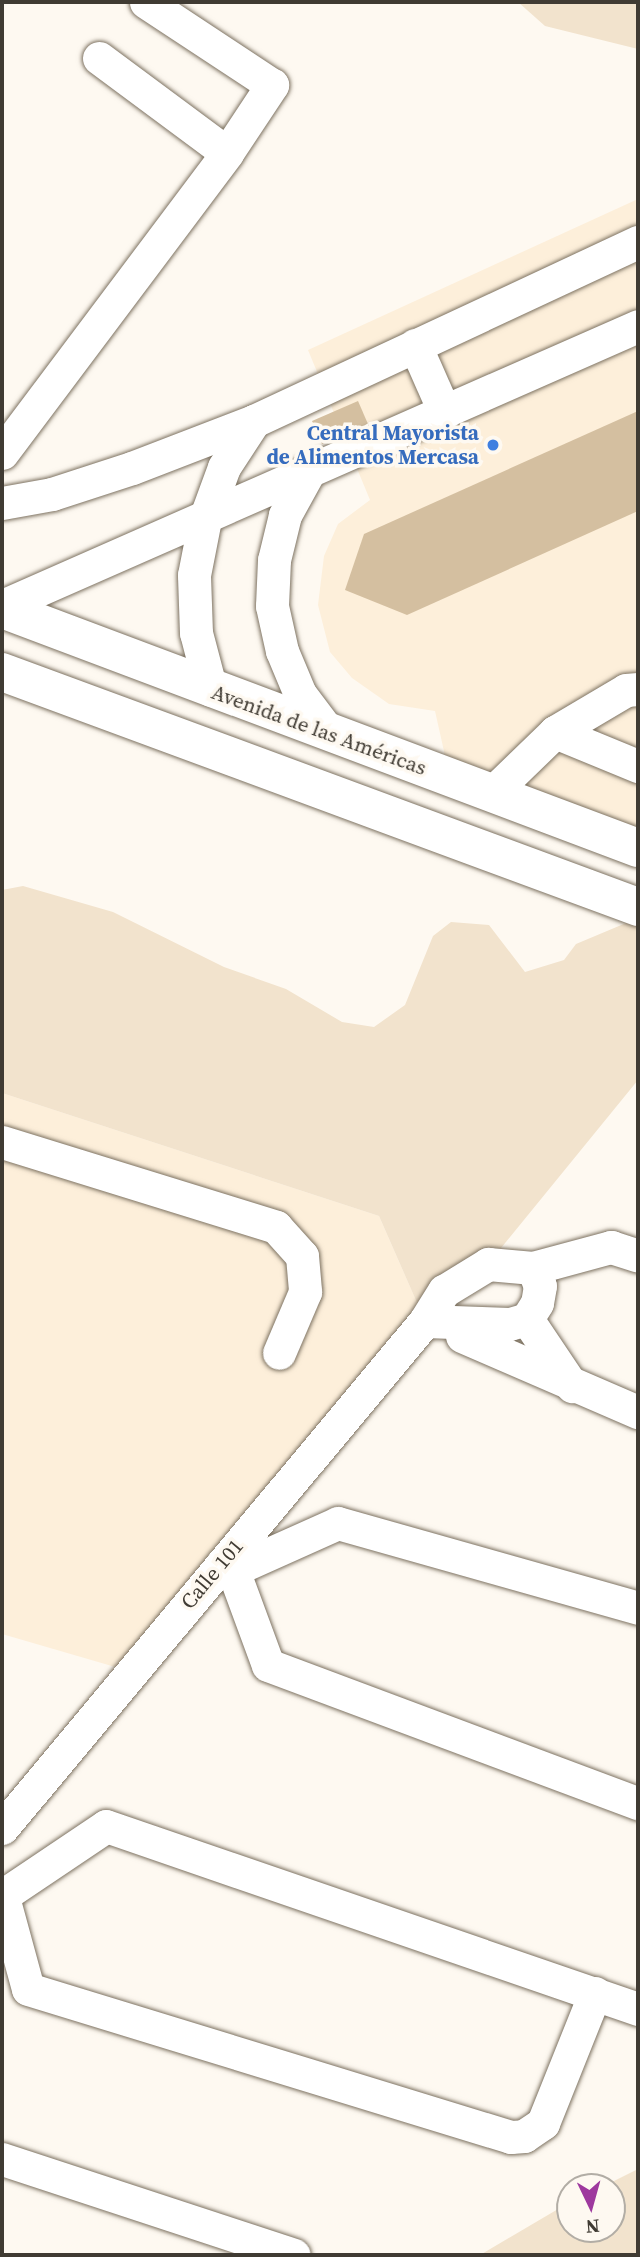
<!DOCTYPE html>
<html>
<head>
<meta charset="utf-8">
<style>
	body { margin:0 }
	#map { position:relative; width:640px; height:2257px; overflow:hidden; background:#fef9f1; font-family:"Source Serif 4",serif }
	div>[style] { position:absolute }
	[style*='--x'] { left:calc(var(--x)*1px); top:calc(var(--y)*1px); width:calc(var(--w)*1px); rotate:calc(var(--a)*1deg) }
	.built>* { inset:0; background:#fdefda }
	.green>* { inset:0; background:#f2e3cd }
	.building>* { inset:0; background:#d4bfa0 }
	.roads { filter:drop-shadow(0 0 2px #7d7261) drop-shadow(0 0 2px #7d7261) }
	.minor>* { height:33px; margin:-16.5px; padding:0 16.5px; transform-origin:16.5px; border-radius:16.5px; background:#fff }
	.highway>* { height:38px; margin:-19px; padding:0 19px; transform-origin:19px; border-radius:19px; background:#fff }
	.dots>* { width:19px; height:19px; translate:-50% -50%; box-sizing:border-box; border:4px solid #fef9f1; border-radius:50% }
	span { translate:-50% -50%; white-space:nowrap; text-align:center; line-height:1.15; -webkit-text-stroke:7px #fef9f1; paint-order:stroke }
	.shop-label { font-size:21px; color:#366cbe; font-weight:700 }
	.right { translate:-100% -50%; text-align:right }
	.street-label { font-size:21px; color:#403b33 }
	.frame { position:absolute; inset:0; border:4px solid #403b33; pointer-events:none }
	.north { position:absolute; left:556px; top:2173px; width:70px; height:70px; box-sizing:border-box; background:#fef9f1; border:2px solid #b2ada5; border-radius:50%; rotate:175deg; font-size:19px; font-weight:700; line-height:28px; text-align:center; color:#403b33 }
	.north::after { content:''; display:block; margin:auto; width:24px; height:32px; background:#9e399e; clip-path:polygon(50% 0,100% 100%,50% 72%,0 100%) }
</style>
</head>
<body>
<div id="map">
	<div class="built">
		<div style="clip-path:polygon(638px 199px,638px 848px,450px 778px,435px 711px,389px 704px,352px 678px,330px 652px,318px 605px,324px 556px,338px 524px,370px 500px,308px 350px)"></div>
		<div style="clip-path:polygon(2px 1093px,379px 1216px,425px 1321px,129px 1671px,2px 1634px)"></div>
	</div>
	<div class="green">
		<div style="clip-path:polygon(518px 2px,638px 2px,638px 49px,545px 26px)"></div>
		<div style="clip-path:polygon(23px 886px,113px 912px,224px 967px,286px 989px,342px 1022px,374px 1027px,405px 1005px,433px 936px,451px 922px,489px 925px,525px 972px,564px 960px,576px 944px,638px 918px,638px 1080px,488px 1264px,425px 1321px,379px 1216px,2px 1093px,2px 890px)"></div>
		<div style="clip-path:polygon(638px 2169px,638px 2255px,480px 2255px,570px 2202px,570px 2229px,612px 2229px,612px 2187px,602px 2187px)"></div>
	</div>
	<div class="building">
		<div style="clip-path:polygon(358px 401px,368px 424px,322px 444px,312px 421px)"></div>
		<div style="clip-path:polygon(638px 411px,638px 511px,407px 615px,345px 590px,364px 534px)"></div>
	</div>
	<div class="roads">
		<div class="minor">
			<div style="--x:99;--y:58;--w:159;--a:36.6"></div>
			<div style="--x:415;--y:345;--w:74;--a:66.2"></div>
			<div style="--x:2;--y:453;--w:375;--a:-53.1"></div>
			<div style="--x:227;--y:153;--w:82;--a:-56.5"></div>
			<div style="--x:272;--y:85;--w:151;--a:-146.6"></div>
			<div style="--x:307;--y:475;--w:46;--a:118.8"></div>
			<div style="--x:285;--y:515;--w:46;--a:103.7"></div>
			<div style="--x:274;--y:560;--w:46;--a:92.5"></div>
			<div style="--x:272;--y:606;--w:46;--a:77.5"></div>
			<div style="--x:282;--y:651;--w:47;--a:67.3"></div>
			<div style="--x:300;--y:694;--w:46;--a:52.9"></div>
			<div style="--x:2;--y:503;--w:51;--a:-10.2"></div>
			<div style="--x:52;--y:494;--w:84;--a:-18"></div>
			<div style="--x:132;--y:468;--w:131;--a:-21.1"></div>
			<div style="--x:254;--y:421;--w:424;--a:-25"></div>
			<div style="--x:2;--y:606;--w:695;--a:-23.76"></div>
			<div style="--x:211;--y:690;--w:59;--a:-104.7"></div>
			<div style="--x:196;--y:633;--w:58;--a:-92"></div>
			<div style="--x:194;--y:575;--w:57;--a:-78.9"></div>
			<div style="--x:205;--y:519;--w:55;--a:-69.9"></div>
			<div style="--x:224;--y:467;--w:55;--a:-56.9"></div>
			<div style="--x:555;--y:732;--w:90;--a:22.3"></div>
			<div style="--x:492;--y:793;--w:88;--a:-44.1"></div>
			<div style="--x:555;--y:732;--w:82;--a:-30.6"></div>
			<div style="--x:626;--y:690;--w:12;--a:-5"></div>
			<div style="--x:2;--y:1142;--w:287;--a:17.2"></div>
			<div style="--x:276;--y:1227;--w:39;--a:48"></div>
			<div style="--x:302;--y:1256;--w:36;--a:85"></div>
			<div style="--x:305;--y:1292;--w:66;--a:113.1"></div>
			<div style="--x:533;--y:1268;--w:81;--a:-15.1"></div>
			<div style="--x:611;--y:1247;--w:28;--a:18"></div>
			<div style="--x:527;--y:1319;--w:81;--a:56.1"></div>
			<div style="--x:462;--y:1336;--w:192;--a:23.4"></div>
			<div style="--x:222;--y:1564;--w:13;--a:29"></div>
			<div style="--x:233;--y:1570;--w:101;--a:69.8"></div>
			<div style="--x:268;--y:1665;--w:395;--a:20.5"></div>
			<div style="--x:233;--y:1570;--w:115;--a:-24.1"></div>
			<div style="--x:338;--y:1523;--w:312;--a:15.8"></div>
			<div style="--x:2;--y:1828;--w:660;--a:-50.16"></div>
			<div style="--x:425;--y:1321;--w:36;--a:-58"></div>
			<div style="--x:444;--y:1291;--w:52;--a:-31.5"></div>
			<div style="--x:488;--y:1264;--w:45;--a:5.1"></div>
			<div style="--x:533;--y:1268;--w:19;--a:69"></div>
			<div style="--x:540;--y:1286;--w:17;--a:100"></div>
			<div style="--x:537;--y:1303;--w:19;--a:122"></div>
			<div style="--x:527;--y:1319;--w:19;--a:164"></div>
			<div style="--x:509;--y:1324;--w:84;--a:-178"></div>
			<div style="--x:2;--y:1896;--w:125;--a:-33.9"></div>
			<div style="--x:106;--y:1826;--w:563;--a:18.98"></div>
			<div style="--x:3;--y:1897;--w:95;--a:74.8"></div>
			<div style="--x:28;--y:1989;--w:505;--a:17.04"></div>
			<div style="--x:511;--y:2137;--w:13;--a:-4"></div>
			<div style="--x:524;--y:2136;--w:23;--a:-34"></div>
			<div style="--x:543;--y:2123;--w:140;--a:-68.2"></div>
			<div style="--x:2;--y:2159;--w:307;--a:18.2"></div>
		</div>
		<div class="highway">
			<div style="--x:2;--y:609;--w:679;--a:20.6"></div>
			<div style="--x:2;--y:672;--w:678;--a:20.28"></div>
		</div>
	</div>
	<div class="dots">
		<div style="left:493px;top:445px;background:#3f7fe0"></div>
	</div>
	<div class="shop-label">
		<span class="right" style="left:479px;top:445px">Central Mayorista<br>de Alimentos Mercasa</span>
	</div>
	<div class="street-label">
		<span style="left:319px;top:730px;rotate:20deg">Avenida de las Américas</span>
		<span style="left:212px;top:1574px;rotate:-50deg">Calle 101</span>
	</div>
	<div class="frame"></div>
	<div class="north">N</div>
</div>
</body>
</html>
